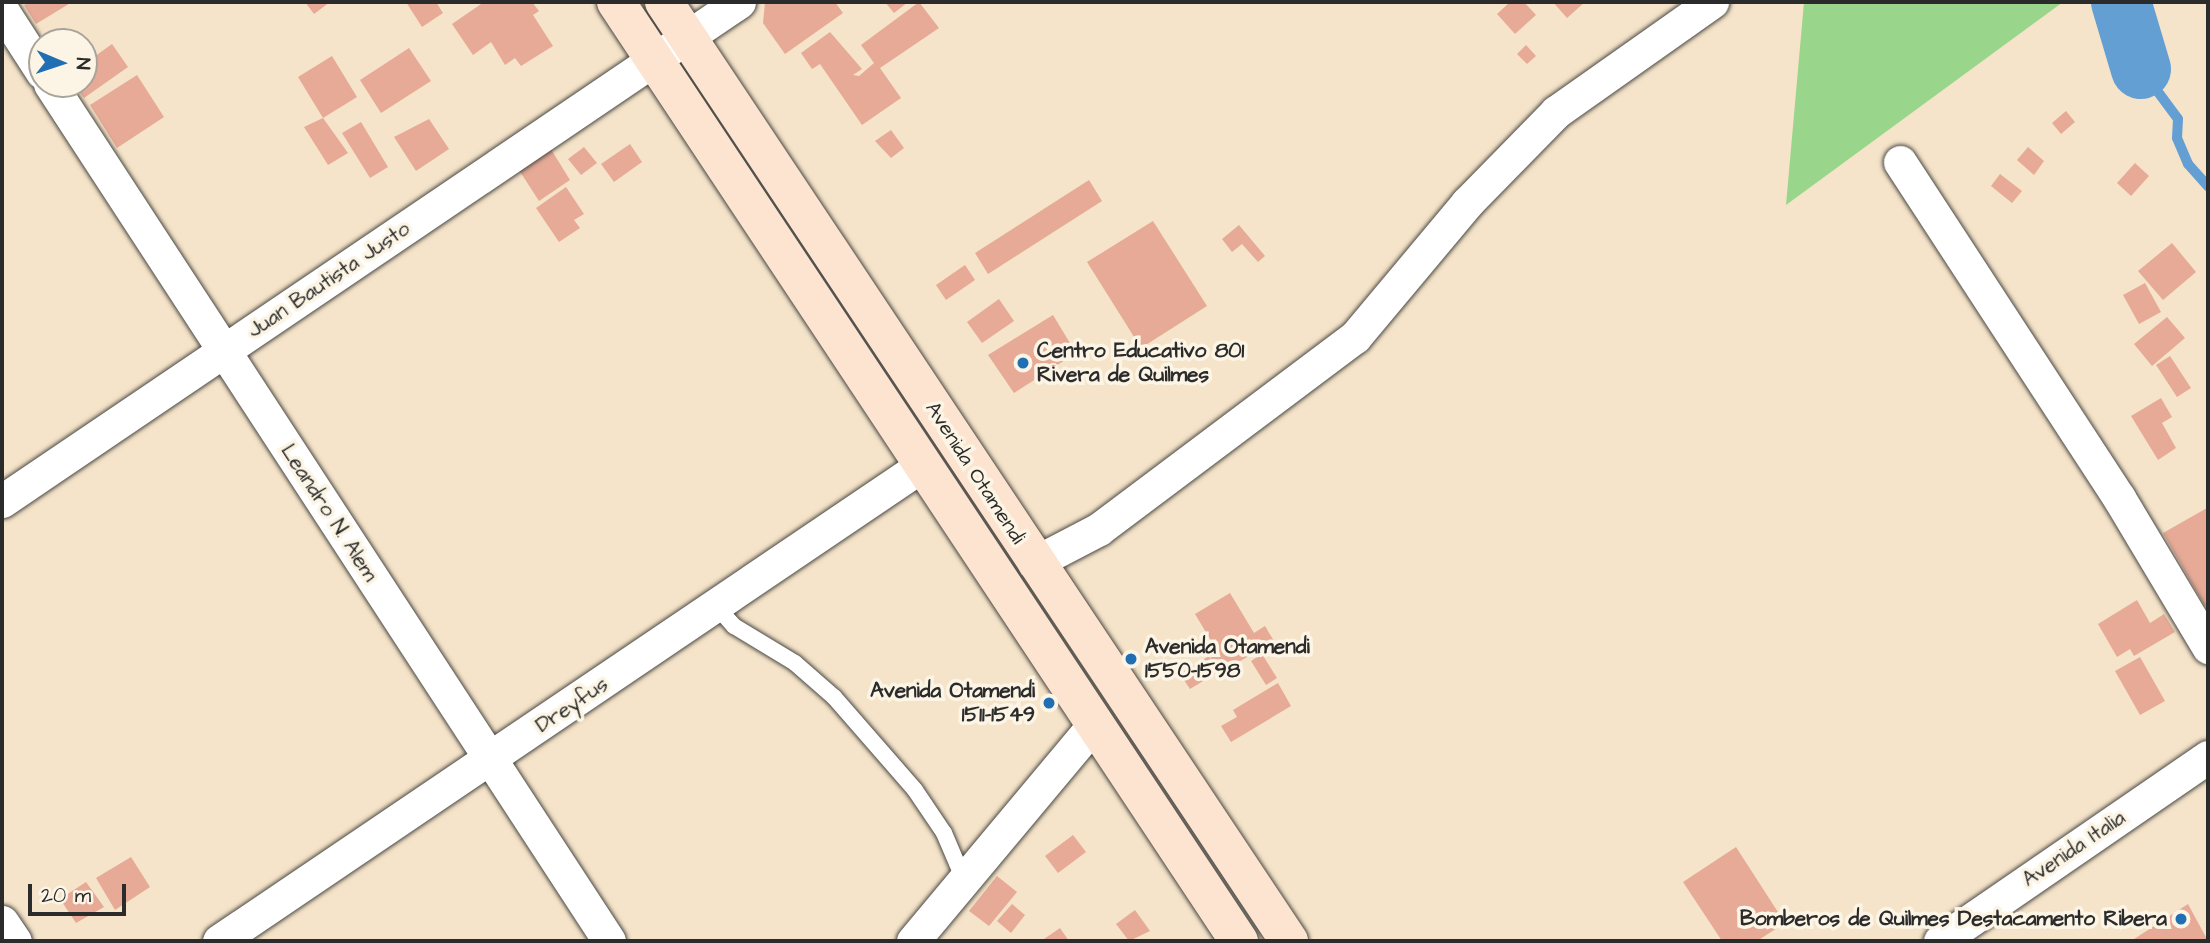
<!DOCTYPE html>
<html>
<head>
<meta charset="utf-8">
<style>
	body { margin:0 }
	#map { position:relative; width:2210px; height:943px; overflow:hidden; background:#f5e4c9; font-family:"Architects Daughter",sans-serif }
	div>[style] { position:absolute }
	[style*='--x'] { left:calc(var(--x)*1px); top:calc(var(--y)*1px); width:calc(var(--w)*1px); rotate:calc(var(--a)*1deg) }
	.green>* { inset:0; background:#99d68b }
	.stream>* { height:10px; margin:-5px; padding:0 5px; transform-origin:5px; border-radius:5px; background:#649fd4 }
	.river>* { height:60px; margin:-30px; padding:0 30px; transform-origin:30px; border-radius:30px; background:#649fd4 }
	.building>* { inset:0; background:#e6aa97 }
	.roads { filter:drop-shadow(0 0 2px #494743) drop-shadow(0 0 2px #494743) }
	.lane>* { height:16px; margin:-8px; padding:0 8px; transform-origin:8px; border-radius:8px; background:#fff }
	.street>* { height:33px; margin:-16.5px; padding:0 16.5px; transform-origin:16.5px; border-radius:16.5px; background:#fff }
	.secondary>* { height:38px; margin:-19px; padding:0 19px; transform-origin:19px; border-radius:19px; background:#fde4d1 }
	.dots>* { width:19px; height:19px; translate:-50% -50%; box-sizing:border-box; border:4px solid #fcf5e5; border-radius:50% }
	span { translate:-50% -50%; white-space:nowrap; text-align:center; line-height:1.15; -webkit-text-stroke:7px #fcf5e5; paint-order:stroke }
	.street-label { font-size:21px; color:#2b2b2b }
	.poi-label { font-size:21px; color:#2b2b2b; font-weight:700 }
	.left { translate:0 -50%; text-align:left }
	.right { translate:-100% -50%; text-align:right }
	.frame { position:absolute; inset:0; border:4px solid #2b2b2b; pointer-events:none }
	.north { position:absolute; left:28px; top:28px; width:70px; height:70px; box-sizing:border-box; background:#fcf5e5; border:2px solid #a8a49b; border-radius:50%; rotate:92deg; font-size:19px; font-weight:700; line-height:28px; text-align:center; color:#2b2b2b }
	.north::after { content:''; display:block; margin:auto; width:24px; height:32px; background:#1f6fb2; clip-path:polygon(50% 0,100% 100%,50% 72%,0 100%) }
	.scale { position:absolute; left:28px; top:884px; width:98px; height:32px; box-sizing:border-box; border:4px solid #2b2b2b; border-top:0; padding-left:9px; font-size:21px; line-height:24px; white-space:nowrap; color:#2b2b2b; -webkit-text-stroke:5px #fcf5e5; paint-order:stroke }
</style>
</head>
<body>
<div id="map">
	<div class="green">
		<div style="clip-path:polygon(1804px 2px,2063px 2px,1786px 205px)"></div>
	</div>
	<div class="stream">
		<div style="--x:2141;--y:69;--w:62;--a:53.5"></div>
		<div style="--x:2178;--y:119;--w:19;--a:93"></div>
		<div style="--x:2177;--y:138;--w:28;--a:67"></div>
		<div style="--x:2188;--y:164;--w:30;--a:48"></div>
	</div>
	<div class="river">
		<div style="--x:2121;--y:2;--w:70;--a:73.4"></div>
	</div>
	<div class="building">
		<div style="clip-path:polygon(31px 2px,72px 2px,36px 24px,24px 5px)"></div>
		<div style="clip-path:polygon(305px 2px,330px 2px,314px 14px)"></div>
		<div style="clip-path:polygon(406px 2px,436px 2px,443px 13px,422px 27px)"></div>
		<div style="clip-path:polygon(484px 2px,532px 2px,539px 11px,533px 15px,553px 46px,521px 66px,515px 58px,505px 65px,491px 42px,473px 55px,452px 24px)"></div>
		<div style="clip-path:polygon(765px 2px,835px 2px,843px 13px,785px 54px,763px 23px)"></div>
		<div style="clip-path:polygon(885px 2px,908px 2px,894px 13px)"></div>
		<div style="clip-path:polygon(919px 2px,939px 28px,880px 68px,901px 98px,862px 125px,820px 64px,812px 69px,801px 53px,830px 32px,862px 69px,853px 75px,859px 76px,874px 63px,861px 45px)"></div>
		<div style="clip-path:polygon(1510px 2px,1524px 2px,1536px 15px,1515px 34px,1497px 14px)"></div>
		<div style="clip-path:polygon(1553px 2px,1585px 2px,1567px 18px)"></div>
		<div style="clip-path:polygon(112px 44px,128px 67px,84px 98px,73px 84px,84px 84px,84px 64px)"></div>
		<div style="clip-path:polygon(1526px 45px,1536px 56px,1527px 64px,1517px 54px)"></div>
		<div style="clip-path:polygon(409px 48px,431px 81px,381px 113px,360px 80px)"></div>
		<div style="clip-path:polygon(332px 56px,357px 97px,323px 118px,298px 77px)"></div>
		<div style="clip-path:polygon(137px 75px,164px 117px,117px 148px,90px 105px)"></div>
		<div style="clip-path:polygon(2066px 111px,2075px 122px,2061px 134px,2052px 123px)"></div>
		<div style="clip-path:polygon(323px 118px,348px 153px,328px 165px,304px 127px)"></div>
		<div style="clip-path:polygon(429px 119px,449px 149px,416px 171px,394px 137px)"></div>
		<div style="clip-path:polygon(361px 122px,388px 167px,370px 178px,342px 133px)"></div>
		<div style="clip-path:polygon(891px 130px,904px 148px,891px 158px,875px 141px)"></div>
		<div style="clip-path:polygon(630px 144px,642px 162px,614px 182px,601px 164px)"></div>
		<div style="clip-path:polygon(549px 146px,570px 180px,539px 201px,517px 167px)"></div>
		<div style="clip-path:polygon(584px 147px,597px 163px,581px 175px,568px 159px)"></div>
		<div style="clip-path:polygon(2028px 147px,2044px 161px,2034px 175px,2017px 160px)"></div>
		<div style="clip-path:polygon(2135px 163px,2149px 176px,2131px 196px,2117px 183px)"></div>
		<div style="clip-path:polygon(2000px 174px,2022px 191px,2012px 203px,1991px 186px)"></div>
		<div style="clip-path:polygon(1089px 180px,1102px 201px,988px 274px,975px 253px)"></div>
		<div style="clip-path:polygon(566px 187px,584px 214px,574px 220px,580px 228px,559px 242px,536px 208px)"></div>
		<div style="clip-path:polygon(1153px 221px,1207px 306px,1141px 348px,1087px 262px)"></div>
		<div style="clip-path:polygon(1239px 225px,1265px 256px,1258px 262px,1242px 244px,1232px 252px,1222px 239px)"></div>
		<div style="clip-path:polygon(2172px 243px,2196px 272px,2163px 300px,2138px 271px)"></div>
		<div style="clip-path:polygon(965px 265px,975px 280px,946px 300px,936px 285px)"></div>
		<div style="clip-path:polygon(2145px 283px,2161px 312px,2139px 324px,2123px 295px)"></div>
		<div style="clip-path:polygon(999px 299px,1014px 321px,982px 343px,967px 322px)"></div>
		<div style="clip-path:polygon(1053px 315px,1076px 353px,1014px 393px,988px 355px)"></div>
		<div style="clip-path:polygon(2167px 317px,2185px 338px,2152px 366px,2134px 344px)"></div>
		<div style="clip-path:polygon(2170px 356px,2191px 388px,2177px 397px,2156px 365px)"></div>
		<div style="clip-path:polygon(2161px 398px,2172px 417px,2162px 423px,2176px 448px,2158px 460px,2131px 416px)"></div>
		<div style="clip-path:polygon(2207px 508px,2208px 604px,2205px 606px,2163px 533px)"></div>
		<div style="clip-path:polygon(1230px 593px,1254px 633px,1265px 626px,1274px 641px,1220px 673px,1208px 653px,1216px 649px,1195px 614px)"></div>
		<div style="clip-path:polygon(2137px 600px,2150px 623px,2164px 614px,2175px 632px,2134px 656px,2130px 649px,2117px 657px,2098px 624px)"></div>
		<div style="clip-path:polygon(1262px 654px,1277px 678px,1266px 685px,1251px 661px)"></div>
		<div style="clip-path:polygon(1209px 656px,1218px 672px,1190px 689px,1180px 674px)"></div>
		<div style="clip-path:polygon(2140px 657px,2165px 701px,2140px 715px,2115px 671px)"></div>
		<div style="clip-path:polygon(1278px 683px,1291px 706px,1231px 742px,1221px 726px,1237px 717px,1233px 710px)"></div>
		<div style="clip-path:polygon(1073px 835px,1086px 852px,1058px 873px,1045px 856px)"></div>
		<div style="clip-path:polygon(1736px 847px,1785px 923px,1757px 941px,1722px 941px,1683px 882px)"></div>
		<div style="clip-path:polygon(131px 857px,150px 887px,115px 910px,96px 878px)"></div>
		<div style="clip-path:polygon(997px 876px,1017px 892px,989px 926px,969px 911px)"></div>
		<div style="clip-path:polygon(86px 882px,104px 907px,76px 923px,60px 899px)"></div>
		<div style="clip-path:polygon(1012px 904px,1025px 915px,1011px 933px,997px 921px)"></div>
		<div style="clip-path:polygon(2188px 904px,2208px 941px,2131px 941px)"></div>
		<div style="clip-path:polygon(1135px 910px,1150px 931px,1129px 941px,1116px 924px)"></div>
		<div style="clip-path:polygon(1060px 928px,1069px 941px,1041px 941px)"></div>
	</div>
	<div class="roads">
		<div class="lane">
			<div style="--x:716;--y:606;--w:27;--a:48"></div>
			<div style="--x:734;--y:626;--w:71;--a:31.2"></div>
			<div style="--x:795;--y:663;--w:52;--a:41.1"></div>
			<div style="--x:834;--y:697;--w:123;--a:48.9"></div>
			<div style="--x:915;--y:790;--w:52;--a:56"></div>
			<div style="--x:944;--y:833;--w:51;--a:66.9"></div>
		</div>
		<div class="street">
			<div style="--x:2;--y:10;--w:74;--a:57.2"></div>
			<div style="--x:50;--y:84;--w:1023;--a:56.88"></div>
			<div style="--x:1900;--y:162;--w:401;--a:56.9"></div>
			<div style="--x:2119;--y:498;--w:174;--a:59.1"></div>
			<div style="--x:2;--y:501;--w:890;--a:-34.1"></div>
			<div style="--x:1034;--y:563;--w:73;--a:-27.6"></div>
			<div style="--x:1099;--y:529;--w:320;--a:-36.9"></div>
			<div style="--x:1355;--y:337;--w:175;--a:-50.1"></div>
			<div style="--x:1467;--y:203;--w:127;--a:-45.6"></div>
			<div style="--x:1556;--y:112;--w:191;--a:-35.2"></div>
			<div style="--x:2;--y:922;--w:23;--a:56"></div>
			<div style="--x:219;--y:941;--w:848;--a:-34.08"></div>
			<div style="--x:913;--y:941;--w:284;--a:-50.1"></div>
			<div style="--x:1940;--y:941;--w:325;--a:-34.5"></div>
		</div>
		<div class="secondary">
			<div style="--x:616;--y:2;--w:1127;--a:56.44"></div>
			<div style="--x:664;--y:2;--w:1128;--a:56.35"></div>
		</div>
	</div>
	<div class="dots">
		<div style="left:1023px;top:363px;background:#1f6fb2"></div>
		<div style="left:1131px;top:659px;background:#1f6fb2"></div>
		<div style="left:1049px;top:703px;background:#1f6fb2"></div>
		<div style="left:2181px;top:919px;background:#1f6fb2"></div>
	</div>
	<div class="street-label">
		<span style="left:329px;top:280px;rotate:-34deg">Juan Bautista Justo</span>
		<span style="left:975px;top:473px;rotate:57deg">Avenida Otamendi</span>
		<span style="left:329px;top:513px;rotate:57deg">Leandro N. Alem</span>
		<span style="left:572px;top:705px;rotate:-34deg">Dreyfus</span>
		<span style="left:2074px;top:849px;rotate:-34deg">Avenida Italia</span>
	</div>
	<div class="poi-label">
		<span class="left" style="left:1037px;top:363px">Centro Educativo 801<br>Rivera de Quilmes</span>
		<span class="left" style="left:1145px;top:659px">Avenida Otamendi<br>1550-1598</span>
		<span class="right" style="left:1035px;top:703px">Avenida Otamendi<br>1511-1549</span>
		<span class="right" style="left:2167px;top:919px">Bomberos de Quilmes Destacamento Ribera</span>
	</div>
	<div class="frame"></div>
	<div class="north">N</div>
	<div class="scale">20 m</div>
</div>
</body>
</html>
